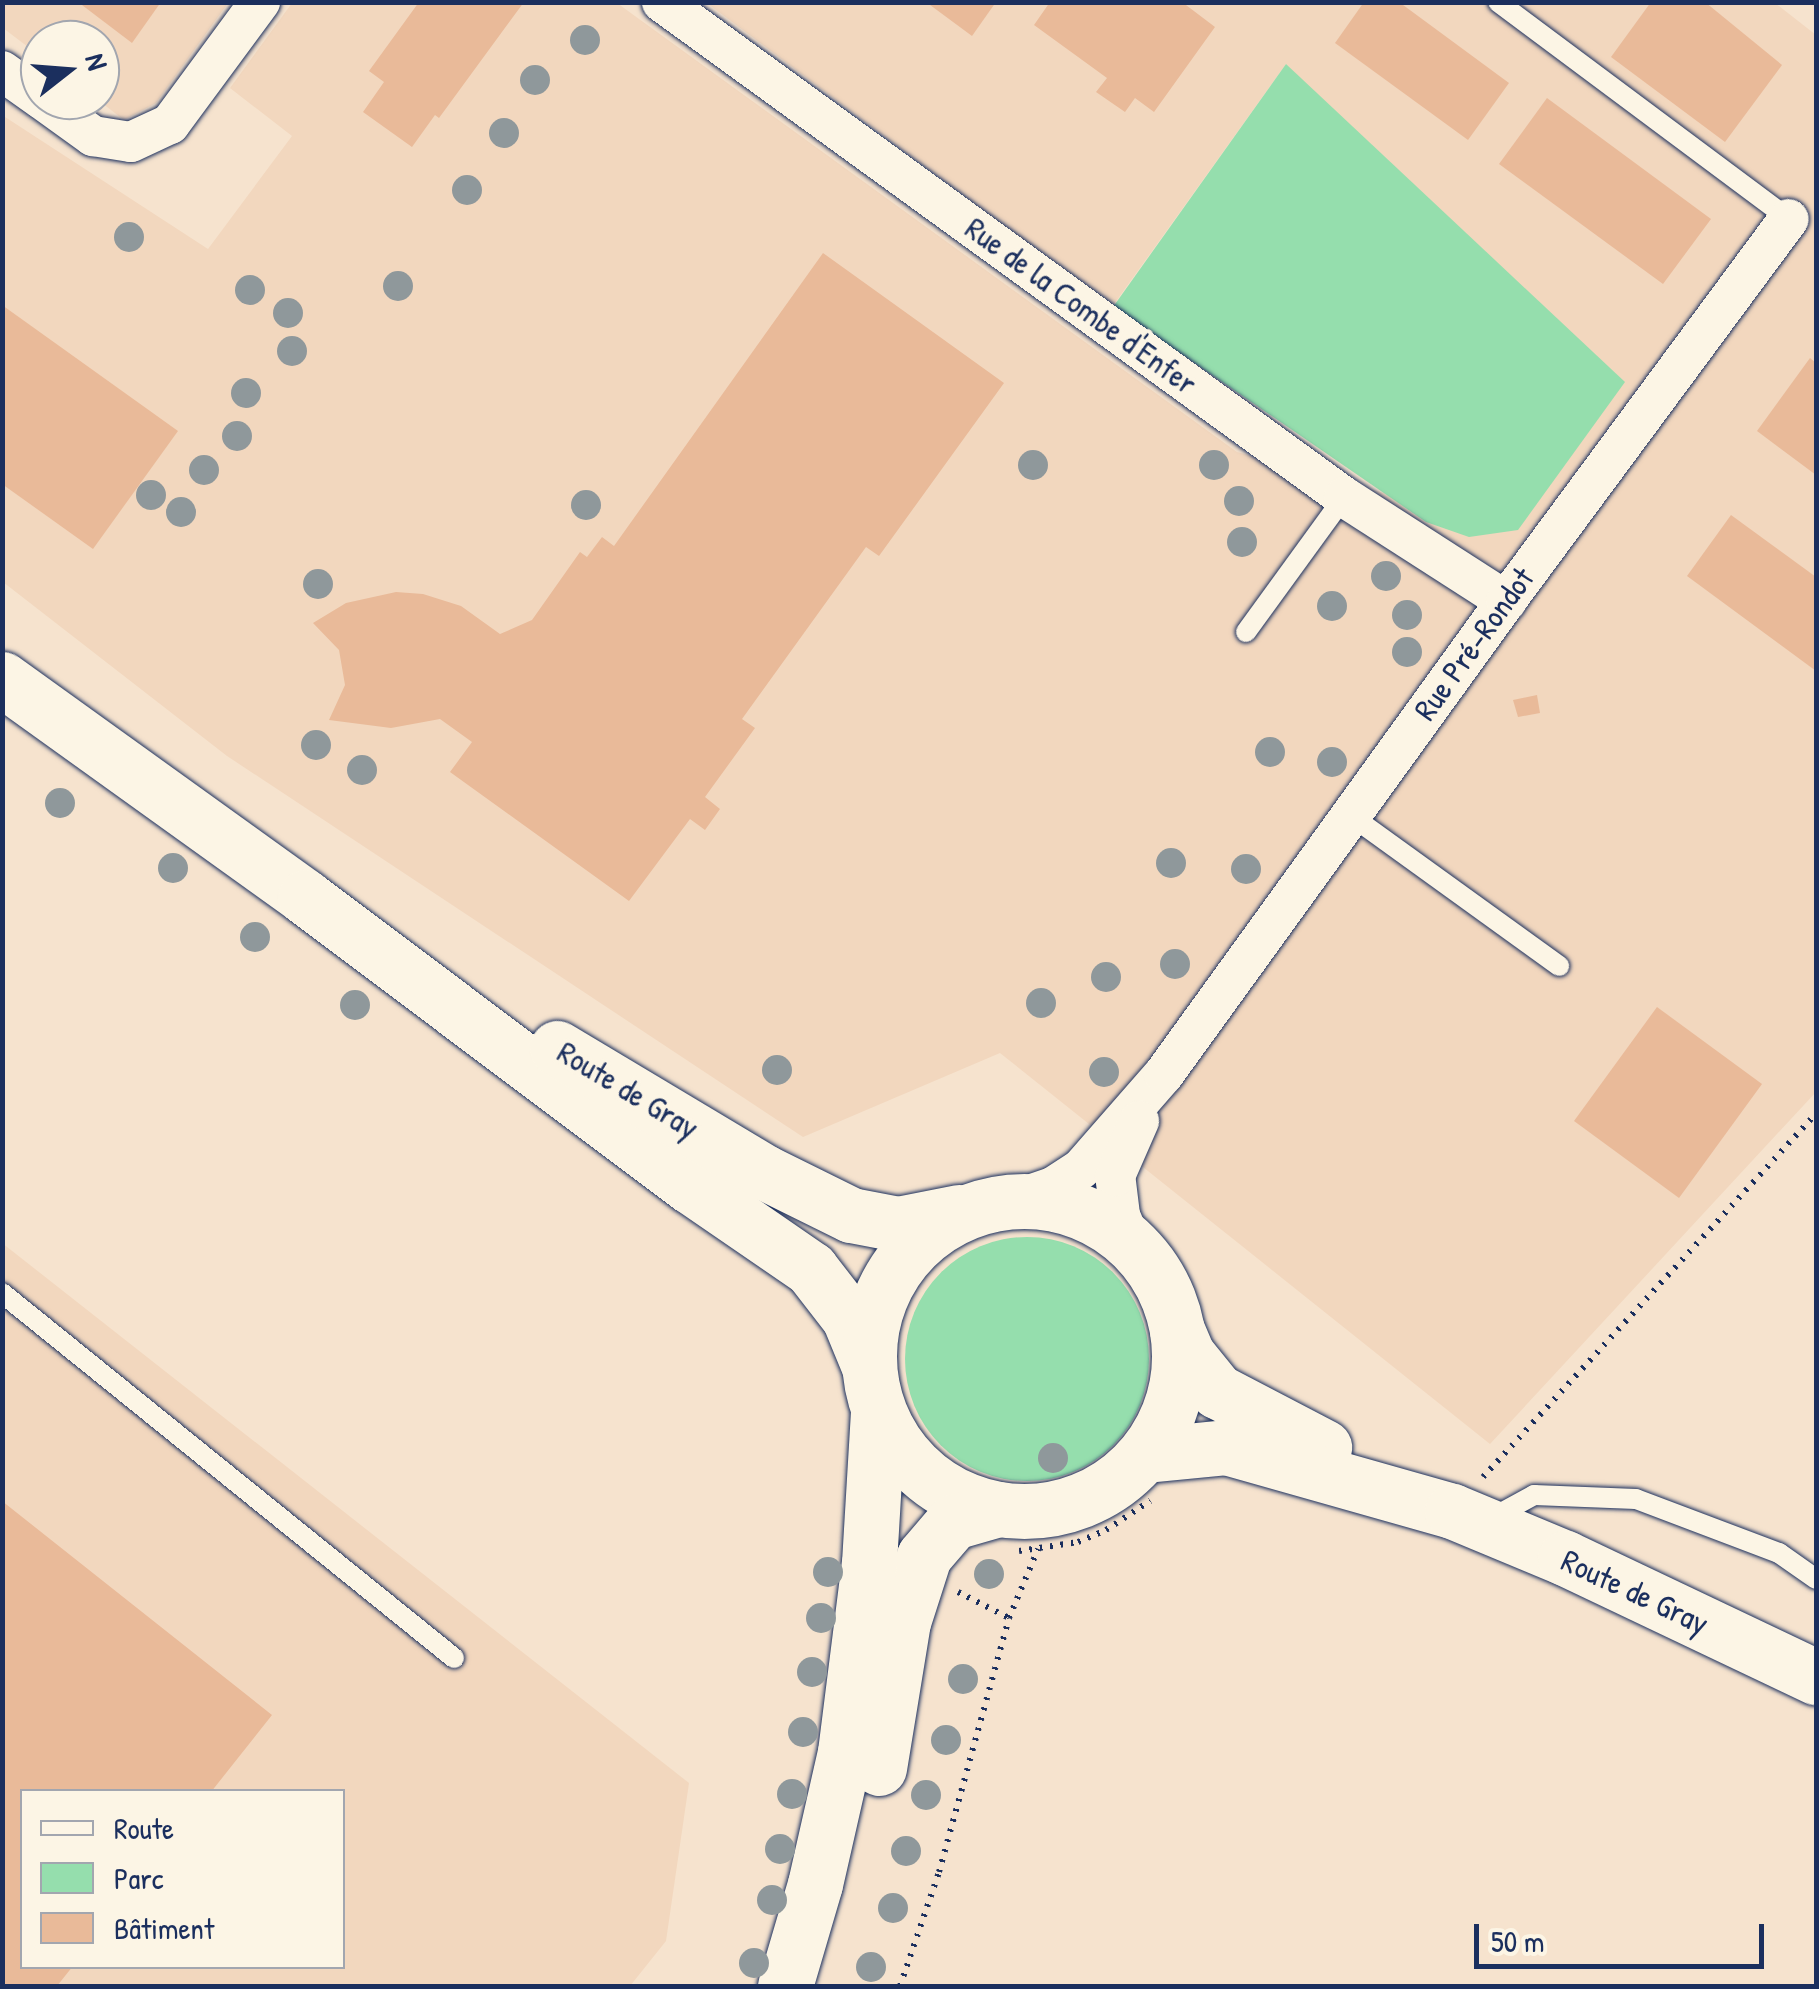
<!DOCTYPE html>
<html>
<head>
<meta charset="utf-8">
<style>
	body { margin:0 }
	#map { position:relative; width:1819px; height:1989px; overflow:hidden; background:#f6e3ce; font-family:"Patrick Hand",sans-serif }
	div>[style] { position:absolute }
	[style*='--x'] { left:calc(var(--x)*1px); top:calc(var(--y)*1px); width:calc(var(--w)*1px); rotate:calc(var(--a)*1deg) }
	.built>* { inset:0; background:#f2d7be }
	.green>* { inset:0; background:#95dead }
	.round { border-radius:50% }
	.building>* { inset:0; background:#e9ba99 }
	.path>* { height:6px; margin-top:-3px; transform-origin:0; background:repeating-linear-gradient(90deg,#1b2f5e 0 2.5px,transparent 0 10.5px) }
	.roads { filter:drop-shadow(0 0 2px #1b2f5e) drop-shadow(0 0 2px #1b2f5e) }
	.service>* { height:20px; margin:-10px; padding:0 10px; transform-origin:10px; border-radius:10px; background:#fcf5e5 }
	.minor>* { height:40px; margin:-20px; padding:0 20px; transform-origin:20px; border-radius:20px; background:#fcf5e5 }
	.secondary>* { height:55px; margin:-27.5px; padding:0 27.5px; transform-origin:27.5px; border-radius:27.5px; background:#fcf5e5 }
	.secondary>.ring { margin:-27.5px; padding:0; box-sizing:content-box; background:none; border:55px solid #fcf5e5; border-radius:50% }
	.trunk>* { height:55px; margin:-27.5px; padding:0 27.5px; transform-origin:27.5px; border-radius:27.5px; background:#fcf5e5 }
	.trees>* { width:30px; height:30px; margin:-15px; border-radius:50%; background:#8f989b }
	span { translate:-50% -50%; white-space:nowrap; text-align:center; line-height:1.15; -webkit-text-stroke:8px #fcf5e5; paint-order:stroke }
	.street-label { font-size:32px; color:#1b2f5e }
	.frame { position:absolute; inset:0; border:5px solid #1b2f5e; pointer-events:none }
	.legend { position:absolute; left:20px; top:1789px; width:325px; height:180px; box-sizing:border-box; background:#fcf5e5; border:2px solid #a2a6af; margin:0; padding:12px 18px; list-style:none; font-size:30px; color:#1b2f5e }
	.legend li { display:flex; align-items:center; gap:20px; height:50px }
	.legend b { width:50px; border:2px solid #a2a6af }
	.north { position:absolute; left:20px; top:20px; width:100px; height:100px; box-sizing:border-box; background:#fcf5e5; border:2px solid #a2a6af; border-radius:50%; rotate:73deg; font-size:28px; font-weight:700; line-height:40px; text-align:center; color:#1b2f5e }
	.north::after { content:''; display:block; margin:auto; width:35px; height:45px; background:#1b2f5e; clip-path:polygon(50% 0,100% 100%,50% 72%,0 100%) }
	.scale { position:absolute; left:1474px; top:1924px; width:290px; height:45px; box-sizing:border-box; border:5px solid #1b2f5e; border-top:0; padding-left:12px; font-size:30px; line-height:35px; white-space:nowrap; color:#1b2f5e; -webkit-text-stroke:8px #fcf5e5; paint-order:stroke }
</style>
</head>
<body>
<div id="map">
	<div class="built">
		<div style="clip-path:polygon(2px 3px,228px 3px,156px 103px,124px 120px,98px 100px,100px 40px,40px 40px,40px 56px,3px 28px)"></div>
		<div style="clip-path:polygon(292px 3px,617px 3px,1237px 452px,1518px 530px,1286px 64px,1112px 307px,707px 3px,1775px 3px,1816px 35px,1816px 1092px,1490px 1444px,1000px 1053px,803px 1137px,227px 756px,3px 582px,2px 115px,208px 249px,292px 136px,230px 88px)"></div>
		<div style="clip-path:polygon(evenodd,2px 1243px,689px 1783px,666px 1941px,630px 1986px,3px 1986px,2px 1243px,22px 1792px,342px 1792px,342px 1966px,22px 1966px,22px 1792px)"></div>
	</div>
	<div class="green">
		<div style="clip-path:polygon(1286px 64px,1625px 382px,1518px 530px,1469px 537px,1426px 522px,1113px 307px)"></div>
		<div class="round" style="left:905px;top:1237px;width:244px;height:244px"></div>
	</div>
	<div class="building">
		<div style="clip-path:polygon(78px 2px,161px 2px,132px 43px)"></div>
		<div style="clip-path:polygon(419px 2px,524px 2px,439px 118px,435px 115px,412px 147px,363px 112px,384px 82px,369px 71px)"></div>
		<div style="clip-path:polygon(926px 2px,996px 2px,972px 36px)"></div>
		<div style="clip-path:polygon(1050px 2px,1182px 2px,1215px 27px,1154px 112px,1135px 98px,1125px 112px,1096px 92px,1107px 78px,1034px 25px)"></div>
		<div style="clip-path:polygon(1364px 2px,1399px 2px,1509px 83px,1468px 140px,1335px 43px)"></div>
		<div style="clip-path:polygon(1651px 2px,1705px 2px,1782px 65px,1725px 142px,1611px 57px)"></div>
		<div style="clip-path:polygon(1547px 98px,1711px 219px,1663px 284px,1499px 164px)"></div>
		<div style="clip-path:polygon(823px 253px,1004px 383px,879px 556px,866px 547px,742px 719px,755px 728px,705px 797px,720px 809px,705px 830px,690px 819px,629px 901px,450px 772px,472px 742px,440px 719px,391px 728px,329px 720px,345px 685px,339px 650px,313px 623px,346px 603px,396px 592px,423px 594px,461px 606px,500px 634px,532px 620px,580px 552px,587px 557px,602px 537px,614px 546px)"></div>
		<div style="clip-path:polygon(2px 305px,178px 431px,93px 549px,2px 484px)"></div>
		<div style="clip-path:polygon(1810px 358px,1816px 363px,1816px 475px,1757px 431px)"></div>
		<div style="clip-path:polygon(1731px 515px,1816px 577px,1816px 671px,1687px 576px)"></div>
		<div style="clip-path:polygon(1537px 695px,1540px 713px,1518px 717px,1513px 700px)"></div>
		<div style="clip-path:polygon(1657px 1007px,1762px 1084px,1679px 1198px,1574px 1121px)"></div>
		<div style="clip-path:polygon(2px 1501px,272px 1715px,211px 1792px,22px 1792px,22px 1966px,73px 1966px,57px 1986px,2px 1986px)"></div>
	</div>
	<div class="path">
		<div style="--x:1483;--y:1477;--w:493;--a:-47.5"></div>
		<div style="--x:1019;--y:1551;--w:60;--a:-8.7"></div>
		<div style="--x:1078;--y:1542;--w:30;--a:-23"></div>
		<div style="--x:1106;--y:1530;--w:53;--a:-33.4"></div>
		<div style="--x:958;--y:1592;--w:57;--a:27"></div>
		<div style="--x:900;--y:1986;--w:120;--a:-71.1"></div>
		<div style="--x:939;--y:1872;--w:263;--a:-74.6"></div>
		<div style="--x:1009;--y:1618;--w:75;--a:-67.2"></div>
	</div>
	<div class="roads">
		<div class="service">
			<div style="--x:1498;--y:2;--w:363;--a:36.7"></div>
			<div style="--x:1246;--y:632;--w:167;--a:-54"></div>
			<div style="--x:1350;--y:815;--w:258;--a:35.8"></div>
			<div style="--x:2;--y:1293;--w:581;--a:38.92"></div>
			<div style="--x:1492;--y:1518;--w:48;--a:-28.7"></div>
			<div style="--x:1534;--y:1495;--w:102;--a:2.2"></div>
			<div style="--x:1636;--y:1499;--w:153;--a:20.7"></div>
			<div style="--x:1779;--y:1553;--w:45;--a:35.1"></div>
		</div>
		<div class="minor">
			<div style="--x:662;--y:2;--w:843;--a:35.97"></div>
			<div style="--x:1344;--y:497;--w:193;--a:32.7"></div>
			<div style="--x:2;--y:71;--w:47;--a:35.4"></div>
			<div style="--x:43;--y:100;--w:62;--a:35.8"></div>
			<div style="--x:93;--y:136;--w:38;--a:9"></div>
			<div style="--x:131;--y:142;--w:43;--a:-24.8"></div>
			<div style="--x:170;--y:124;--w:152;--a:-53.6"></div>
			<div style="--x:1018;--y:1199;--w:37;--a:-19"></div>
			<div style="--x:1053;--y:1187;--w:33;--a:-33"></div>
			<div style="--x:1081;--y:1169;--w:126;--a:-48.9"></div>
			<div style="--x:1164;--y:1074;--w:584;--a:-54.13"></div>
			<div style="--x:1506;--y:601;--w:475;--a:-53.5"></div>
			<div style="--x:1133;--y:1246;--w:34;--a:-113"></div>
			<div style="--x:1120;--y:1215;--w:39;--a:-97"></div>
			<div style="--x:1115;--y:1176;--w:60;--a:-66.4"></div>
		</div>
		<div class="secondary">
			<div style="--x:2;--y:679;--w:373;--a:35.7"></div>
			<div style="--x:305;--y:897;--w:480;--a:36.9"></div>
			<div style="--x:689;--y:1185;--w:148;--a:34.5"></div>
			<div style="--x:811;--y:1269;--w:62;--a:52.2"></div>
			<div style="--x:849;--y:1318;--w:50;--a:67.6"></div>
			<div style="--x:557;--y:1048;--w:241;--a:30.9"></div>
			<div style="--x:764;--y:1172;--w:97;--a:26.3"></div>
			<div style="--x:851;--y:1215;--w:48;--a:10.8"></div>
			<div style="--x:898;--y:1224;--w:62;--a:-11.1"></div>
			<div class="ring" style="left:869px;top:1201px;width:255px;height:255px"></div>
			<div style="--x:1177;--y:1330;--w:26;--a:67"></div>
			<div style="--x:1187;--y:1354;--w:48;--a:51"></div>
			<div style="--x:1217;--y:1391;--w:121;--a:27.6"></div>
			<div style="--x:1146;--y:1455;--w:80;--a:-5.7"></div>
			<div style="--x:1226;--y:1447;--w:235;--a:15.8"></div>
			<div style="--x:1452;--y:1511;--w:122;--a:22.6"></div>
			<div style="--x:1565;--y:1558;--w:278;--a:25.4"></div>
		</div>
		<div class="trunk">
			<div style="--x:879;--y:1768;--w:148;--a:-80.7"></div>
			<div style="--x:903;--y:1622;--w:69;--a:-72.3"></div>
			<div style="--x:924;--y:1556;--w:45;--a:-49.5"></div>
			<div style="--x:953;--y:1522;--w:47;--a:-16.1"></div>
			<div style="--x:785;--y:1986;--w:106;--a:-73.6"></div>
			<div style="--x:815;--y:1884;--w:135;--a:-77.2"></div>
			<div style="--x:845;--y:1752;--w:191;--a:-82.8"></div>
			<div style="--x:869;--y:1563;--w:153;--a:-86.6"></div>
		</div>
	</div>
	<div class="trees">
		<div style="left:585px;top:40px"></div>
		<div style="left:535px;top:80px"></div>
		<div style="left:504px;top:133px"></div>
		<div style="left:467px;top:190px"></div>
		<div style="left:129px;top:237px"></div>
		<div style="left:398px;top:286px"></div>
		<div style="left:250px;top:290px"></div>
		<div style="left:288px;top:313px"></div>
		<div style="left:292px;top:351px"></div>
		<div style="left:246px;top:393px"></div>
		<div style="left:237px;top:436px"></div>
		<div style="left:1033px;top:465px"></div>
		<div style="left:1214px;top:465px"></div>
		<div style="left:204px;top:470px"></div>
		<div style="left:151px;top:495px"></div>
		<div style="left:1239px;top:501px"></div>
		<div style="left:586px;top:505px"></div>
		<div style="left:181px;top:512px"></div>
		<div style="left:1242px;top:542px"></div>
		<div style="left:1386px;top:576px"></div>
		<div style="left:318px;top:584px"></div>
		<div style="left:1332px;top:606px"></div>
		<div style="left:1407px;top:615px"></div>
		<div style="left:1407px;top:652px"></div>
		<div style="left:316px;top:745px"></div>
		<div style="left:1270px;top:752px"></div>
		<div style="left:1332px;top:762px"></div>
		<div style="left:362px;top:770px"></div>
		<div style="left:60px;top:803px"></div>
		<div style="left:1171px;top:863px"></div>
		<div style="left:173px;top:868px"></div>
		<div style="left:1246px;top:869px"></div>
		<div style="left:255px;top:937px"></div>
		<div style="left:1175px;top:964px"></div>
		<div style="left:1106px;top:977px"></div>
		<div style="left:1041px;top:1003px"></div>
		<div style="left:355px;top:1005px"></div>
		<div style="left:777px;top:1070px"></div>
		<div style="left:1104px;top:1072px"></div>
		<div style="left:1053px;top:1458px"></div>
		<div style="left:828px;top:1572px"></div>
		<div style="left:989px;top:1574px"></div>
		<div style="left:821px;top:1618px"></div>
		<div style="left:812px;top:1672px"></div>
		<div style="left:963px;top:1679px"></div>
		<div style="left:803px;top:1732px"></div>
		<div style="left:946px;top:1740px"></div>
		<div style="left:792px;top:1794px"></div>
		<div style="left:926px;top:1795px"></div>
		<div style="left:780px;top:1849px"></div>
		<div style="left:906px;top:1851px"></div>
		<div style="left:772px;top:1900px"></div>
		<div style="left:893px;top:1908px"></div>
		<div style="left:754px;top:1963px"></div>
		<div style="left:871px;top:1967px"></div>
	</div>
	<div class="street-label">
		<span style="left:1081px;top:306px;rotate:36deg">Rue de la Combe d'Enfer</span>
		<span style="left:1474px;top:644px;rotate:-54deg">Rue Pré-Rondot</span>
		<span style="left:628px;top:1090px;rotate:31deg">Route de Gray</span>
		<span style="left:1635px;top:1592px;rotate:25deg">Route de Gray</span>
	</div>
	<div class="frame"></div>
	<ul class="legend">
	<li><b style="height:12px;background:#fcf5e5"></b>Route</li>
	<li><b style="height:28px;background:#95dead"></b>Parc</li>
	<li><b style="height:28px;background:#e9ba99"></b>Bâtiment</li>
	</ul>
	<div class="north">N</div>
	<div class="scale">50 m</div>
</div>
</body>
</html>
